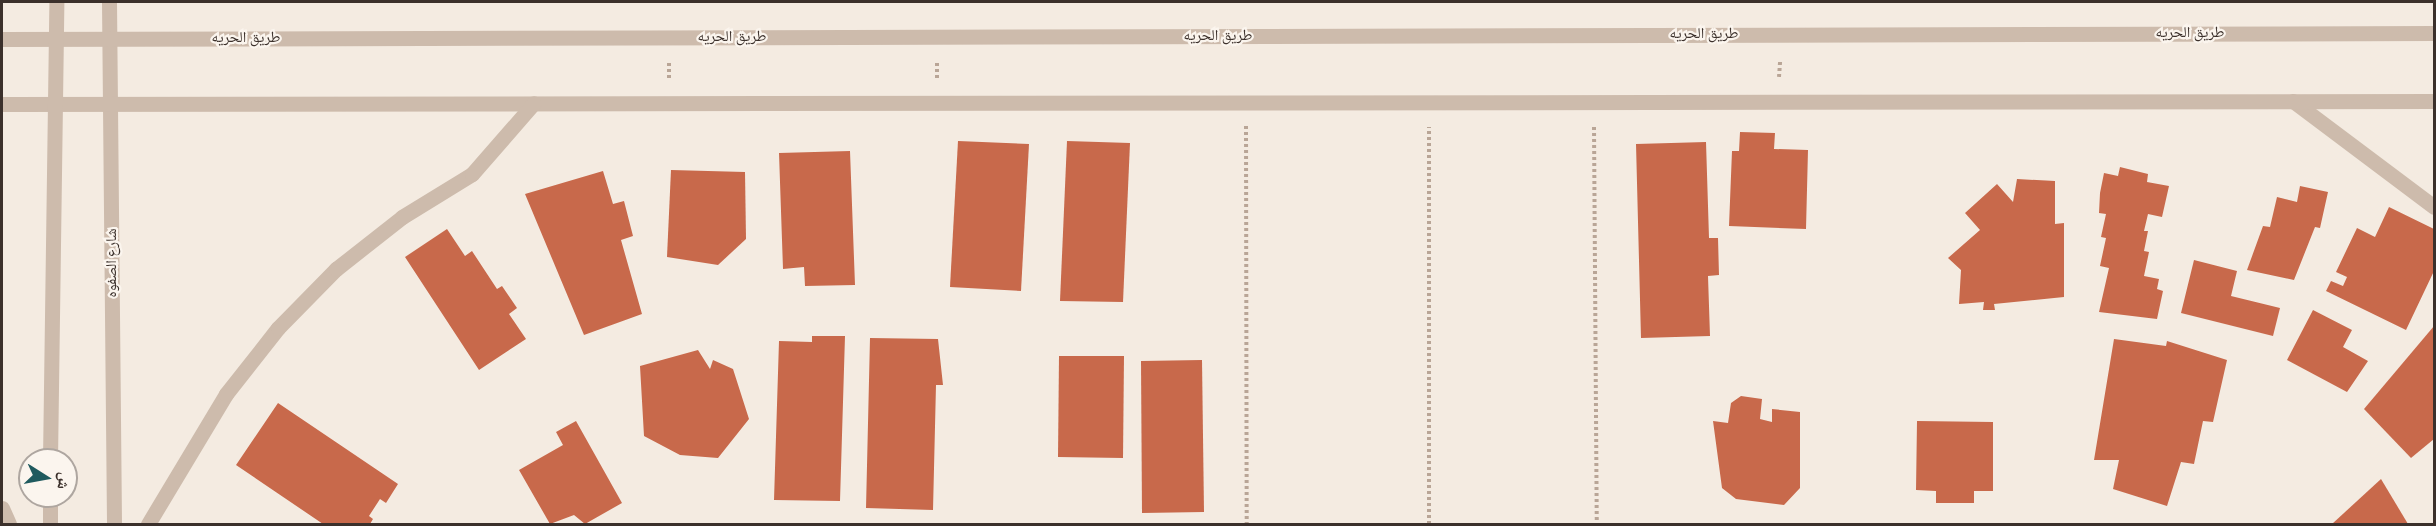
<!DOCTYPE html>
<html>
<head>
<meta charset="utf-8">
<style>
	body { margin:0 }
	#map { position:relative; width:2436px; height:526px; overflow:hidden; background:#f4ebe1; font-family:Signika,"Noto Naskh Arabic",sans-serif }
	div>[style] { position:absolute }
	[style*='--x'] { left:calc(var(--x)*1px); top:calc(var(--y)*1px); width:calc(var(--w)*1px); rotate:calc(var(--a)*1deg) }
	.building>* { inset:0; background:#c8694b }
	.path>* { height:4px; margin-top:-2px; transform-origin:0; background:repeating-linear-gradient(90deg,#b9a596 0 3px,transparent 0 6px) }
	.minor>* { height:15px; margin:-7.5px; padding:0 7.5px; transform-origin:7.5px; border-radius:7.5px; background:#cdbbac }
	span { translate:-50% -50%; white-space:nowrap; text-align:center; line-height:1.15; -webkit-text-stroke:4.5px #fbf5ee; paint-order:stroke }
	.street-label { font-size:15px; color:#3b302b }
	.frame { position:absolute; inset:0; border:3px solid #3b302b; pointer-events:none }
	.north { position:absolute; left:18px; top:448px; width:60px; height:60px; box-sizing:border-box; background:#fbf5ee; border:2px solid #aea6a0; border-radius:50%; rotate:101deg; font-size:16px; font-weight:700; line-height:24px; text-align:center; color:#3b302b }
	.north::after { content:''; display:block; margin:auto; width:21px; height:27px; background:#1f5a5e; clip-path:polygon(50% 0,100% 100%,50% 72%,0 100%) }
</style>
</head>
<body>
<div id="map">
	<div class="building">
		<div style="clip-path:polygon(1740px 132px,1775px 133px,1774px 149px,1808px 150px,1806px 229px,1729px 226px,1732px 151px,1739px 151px)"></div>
		<div style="clip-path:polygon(958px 141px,1029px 144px,1021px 291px,950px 287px)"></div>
		<div style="clip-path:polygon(1067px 141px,1130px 143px,1123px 302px,1060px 301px)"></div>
		<div style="clip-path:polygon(1706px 142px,1709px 238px,1718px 238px,1719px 275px,1708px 276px,1710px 336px,1641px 338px,1636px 144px)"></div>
		<div style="clip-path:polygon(850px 151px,855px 285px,805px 286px,804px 267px,783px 269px,779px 153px)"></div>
		<div style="clip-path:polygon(2120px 167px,2148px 174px,2147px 182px,2169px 186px,2162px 217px,2148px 214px,2144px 231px,2148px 231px,2144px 251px,2149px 252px,2144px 276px,2159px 279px,2157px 289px,2163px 291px,2157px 319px,2099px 312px,2109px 268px,2100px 266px,2106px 238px,2101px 237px,2106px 214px,2099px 213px,2100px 193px,2104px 173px,2118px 176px)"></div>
		<div style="clip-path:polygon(671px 170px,745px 172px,746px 239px,718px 265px,667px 257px)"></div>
		<div style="clip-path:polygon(603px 171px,613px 204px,624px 201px,633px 236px,621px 240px,642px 314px,584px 335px,525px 194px)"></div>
		<div style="clip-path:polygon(2017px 179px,2055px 181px,2055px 224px,2064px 223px,2064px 297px,1994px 304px,1995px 310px,1983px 310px,1984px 302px,1959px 304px,1961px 270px,1948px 258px,1980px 230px,1965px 213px,1997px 184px,2013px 202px)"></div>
		<div style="clip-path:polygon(2300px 186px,2328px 192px,2320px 228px,2315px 227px,2294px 280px,2247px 270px,2263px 226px,2270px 227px,2277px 197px,2297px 202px)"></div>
		<div style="clip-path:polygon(2389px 207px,2434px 229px,2434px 271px,2406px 330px,2326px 291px,2331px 281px,2343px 286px,2347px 277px,2336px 272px,2357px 228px,2375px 237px)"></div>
		<div style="clip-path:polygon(447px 229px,465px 256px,472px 251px,497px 289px,502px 286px,517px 308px,509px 314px,526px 339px,479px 370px,405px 257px)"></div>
		<div style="clip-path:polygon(2194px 260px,2237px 271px,2231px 296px,2280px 308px,2273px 336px,2181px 313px)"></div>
		<div style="clip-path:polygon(2313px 310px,2352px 330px,2343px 347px,2368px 361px,2347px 392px,2287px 360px)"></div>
		<div style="clip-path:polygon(2434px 326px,2434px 439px,2411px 458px,2364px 409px)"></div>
		<div style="clip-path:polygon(812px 336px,845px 336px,840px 501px,774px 500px,779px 341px,812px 342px)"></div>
		<div style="clip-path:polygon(870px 338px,938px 339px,943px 385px,936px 385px,933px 510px,866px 508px)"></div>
		<div style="clip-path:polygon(2114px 339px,2166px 346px,2167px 341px,2227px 360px,2213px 422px,2203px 421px,2194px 464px,2181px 462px,2167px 506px,2113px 489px,2119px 460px,2094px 460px)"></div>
		<div style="clip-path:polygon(698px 350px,710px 369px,713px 360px,733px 369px,749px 419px,718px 458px,680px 455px,644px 436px,640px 366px)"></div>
		<div style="clip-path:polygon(1059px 356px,1124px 356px,1123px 458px,1058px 457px)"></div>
		<div style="clip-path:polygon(1202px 360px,1204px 512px,1142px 513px,1141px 361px)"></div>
		<div style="clip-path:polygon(1741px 396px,1762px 399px,1760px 419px,1772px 422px,1772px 409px,1800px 412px,1800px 488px,1784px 505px,1736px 499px,1722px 488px,1713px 421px,1728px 423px,1731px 403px)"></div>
		<div style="clip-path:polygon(278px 403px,398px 484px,386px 503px,380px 499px,369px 516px,373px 519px,370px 524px,323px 524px,236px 465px)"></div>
		<div style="clip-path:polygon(576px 421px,622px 503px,585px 524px,574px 515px,550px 524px,519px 470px,563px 445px,556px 432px)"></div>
		<div style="clip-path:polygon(1917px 421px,1993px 422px,1993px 491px,1974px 491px,1974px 503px,1936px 503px,1936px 491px,1916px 490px)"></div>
		<div style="clip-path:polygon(2381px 479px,2408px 524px,2332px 524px)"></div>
	</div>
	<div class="path">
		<div style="--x:1779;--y:77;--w:16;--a:-86"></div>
		<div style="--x:669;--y:78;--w:16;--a:-90"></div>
		<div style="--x:937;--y:78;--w:17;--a:-90"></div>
		<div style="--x:1246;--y:126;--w:398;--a:89.9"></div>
		<div style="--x:1594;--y:127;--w:397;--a:89.6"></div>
		<div style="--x:1429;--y:524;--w:397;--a:-90"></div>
	</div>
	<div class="minor">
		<div style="--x:109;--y:2;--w:522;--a:89.45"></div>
		<div style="--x:2;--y:39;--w:2432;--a:-0.14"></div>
		<div style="--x:2293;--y:101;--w:176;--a:36.9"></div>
		<div style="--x:2;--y:104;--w:2432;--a:-0.07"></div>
		<div style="--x:50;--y:460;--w:458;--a:-89.2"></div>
		<div style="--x:2;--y:508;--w:17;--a:66"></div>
		<div style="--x:50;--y:524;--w:28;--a:-90"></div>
		<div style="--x:148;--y:524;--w:152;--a:-59"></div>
		<div style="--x:226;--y:394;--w:84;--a:-51.8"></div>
		<div style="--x:278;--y:328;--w:83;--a:-45.5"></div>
		<div style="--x:336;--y:269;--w:84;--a:-38.2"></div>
		<div style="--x:402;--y:217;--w:82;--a:-31.6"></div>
		<div style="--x:472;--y:174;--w:94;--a:-48.9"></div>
	</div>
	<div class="street-label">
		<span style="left:2190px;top:33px">طريق الحريه</span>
		<span style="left:1704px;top:34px">طريق الحريه</span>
		<span style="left:1218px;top:36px">طريق الحريه</span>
		<span style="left:732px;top:37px">طريق الحريه</span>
		<span style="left:246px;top:38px">طريق الحريه</span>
		<span style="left:112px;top:263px;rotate:-90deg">شارع الصفوه</span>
	</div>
	<div class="frame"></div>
	<div class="north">ش</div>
</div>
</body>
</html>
